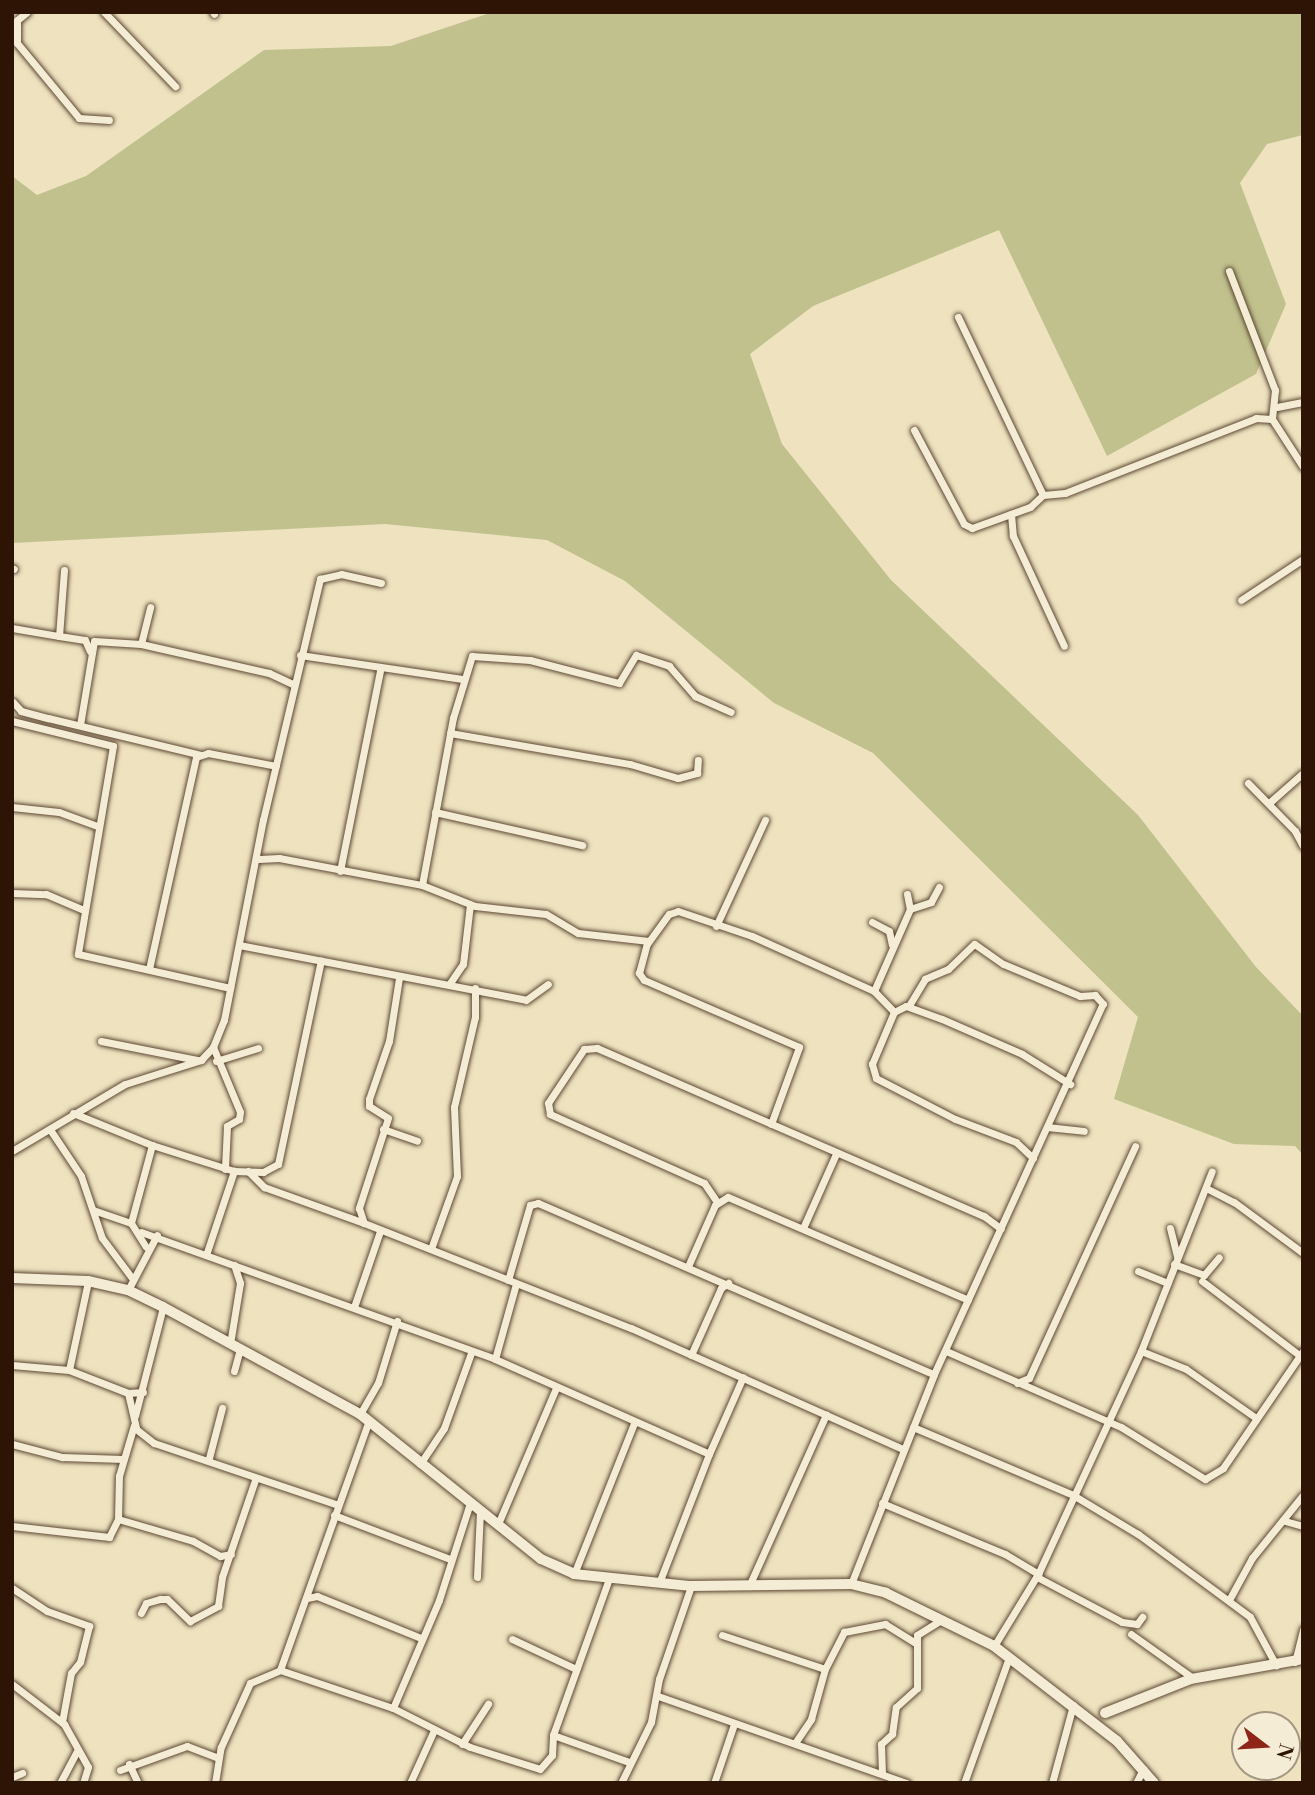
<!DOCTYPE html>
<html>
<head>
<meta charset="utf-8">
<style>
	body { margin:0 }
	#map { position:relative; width:1315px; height:1795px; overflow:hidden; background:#eee2bf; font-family:"Libre Bodoni",serif }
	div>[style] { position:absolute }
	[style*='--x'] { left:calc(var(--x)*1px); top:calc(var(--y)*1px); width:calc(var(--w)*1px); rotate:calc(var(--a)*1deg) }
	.green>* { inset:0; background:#c0c18d }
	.roads { filter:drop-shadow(0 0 2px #5d4833) drop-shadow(0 0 2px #5d4833) }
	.street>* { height:7px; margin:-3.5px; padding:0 3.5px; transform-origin:3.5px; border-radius:3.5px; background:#f4ecd5 }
	.secondary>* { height:10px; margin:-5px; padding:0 5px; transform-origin:5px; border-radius:5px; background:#f4ecd5 }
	span { translate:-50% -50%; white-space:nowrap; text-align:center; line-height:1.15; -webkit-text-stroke:7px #f4ecd5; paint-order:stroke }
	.frame { position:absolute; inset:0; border:14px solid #2d1404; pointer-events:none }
	.north { position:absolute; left:1231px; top:1711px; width:70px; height:70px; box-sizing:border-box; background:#f4ecd5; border:2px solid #a49681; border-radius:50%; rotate:107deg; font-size:19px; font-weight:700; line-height:28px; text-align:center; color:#2d1404 }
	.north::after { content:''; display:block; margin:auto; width:24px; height:32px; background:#8f2418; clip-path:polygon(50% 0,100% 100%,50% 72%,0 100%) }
</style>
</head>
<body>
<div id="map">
	<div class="green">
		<div style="clip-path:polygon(493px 12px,1303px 12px,1303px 135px,1267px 144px,1240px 183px,1286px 304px,1256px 374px,1107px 456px,999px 230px,813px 306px,750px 354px,782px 444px,891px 580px,1138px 815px,1256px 967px,1303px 1016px,1303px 1155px,1295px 1146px,1234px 1144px,1114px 1099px,1138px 1017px,873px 753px,774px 703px,625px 581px,547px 540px,385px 524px,12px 543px,12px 176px,37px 195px,86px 176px,264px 50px,391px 46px)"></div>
	</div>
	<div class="roads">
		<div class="street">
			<div style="--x:27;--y:12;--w:13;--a:141"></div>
			<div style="--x:17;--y:20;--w:23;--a:90"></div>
			<div style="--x:17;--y:43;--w:97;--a:50.4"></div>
			<div style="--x:79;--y:118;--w:30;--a:4"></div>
			<div style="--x:104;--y:12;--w:103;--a:46.2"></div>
			<div style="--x:213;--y:12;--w:2;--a:63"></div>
			<div style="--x:1229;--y:271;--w:128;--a:68.9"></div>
			<div style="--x:1275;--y:390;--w:29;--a:96"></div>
			<div style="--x:958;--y:317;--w:197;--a:64.5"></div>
			<div style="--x:1277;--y:407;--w:26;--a:-11"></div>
			<div style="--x:914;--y:430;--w:106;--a:62"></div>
			<div style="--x:964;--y:524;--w:9;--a:27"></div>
			<div style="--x:972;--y:528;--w:62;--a:-19.9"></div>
			<div style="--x:1030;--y:507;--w:18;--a:-43"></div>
			<div style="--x:1043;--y:495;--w:22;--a:-5"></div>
			<div style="--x:1065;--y:493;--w:205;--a:-21.4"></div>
			<div style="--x:1256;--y:418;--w:16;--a:4"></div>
			<div style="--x:1272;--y:419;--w:57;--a:57.1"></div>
			<div style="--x:1011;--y:514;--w:22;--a:85"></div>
			<div style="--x:1013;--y:536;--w:121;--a:65.1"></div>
			<div style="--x:12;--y:568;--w:2;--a:27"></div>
			<div style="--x:64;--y:570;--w:66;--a:94.3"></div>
			<div style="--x:59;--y:636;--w:26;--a:9"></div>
			<div style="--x:85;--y:640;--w:12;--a:66"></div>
			<div style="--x:1241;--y:600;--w:74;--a:-33.5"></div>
			<div style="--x:12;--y:628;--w:48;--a:9.7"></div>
			<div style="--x:141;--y:644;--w:38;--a:-76"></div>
			<div style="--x:300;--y:655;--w:164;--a:8.4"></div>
			<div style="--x:13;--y:702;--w:12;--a:48"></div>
			<div style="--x:21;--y:711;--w:28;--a:15"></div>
			<div style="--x:48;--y:718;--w:157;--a:13.6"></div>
			<div style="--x:12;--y:721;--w:104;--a:13.9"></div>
			<div style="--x:113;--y:746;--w:211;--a:99.6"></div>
			<div style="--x:78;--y:954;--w:156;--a:12.6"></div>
			<div style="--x:80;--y:725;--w:85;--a:-80.5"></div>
			<div style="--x:94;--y:641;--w:47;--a:3.7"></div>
			<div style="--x:141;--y:644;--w:131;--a:12.8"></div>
			<div style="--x:269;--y:673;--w:26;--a:25"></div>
			<div style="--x:450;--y:733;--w:183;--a:9.8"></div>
			<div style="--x:630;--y:764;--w:50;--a:16.3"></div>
			<div style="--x:678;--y:778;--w:20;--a:-15"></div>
			<div style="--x:697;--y:773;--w:13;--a:-86"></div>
			<div style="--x:1248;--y:783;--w:67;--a:45.6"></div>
			<div style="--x:1295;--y:831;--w:17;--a:62"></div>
			<div style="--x:1269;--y:803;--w:45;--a:-41.4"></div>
			<div style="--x:12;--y:807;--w:47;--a:6.1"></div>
			<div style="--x:59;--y:812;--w:40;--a:20.2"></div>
			<div style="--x:435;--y:812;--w:151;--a:12.7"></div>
			<div style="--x:259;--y:859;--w:20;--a:-3"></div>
			<div style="--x:279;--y:858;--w:146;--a:10.7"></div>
			<div style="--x:422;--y:885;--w:57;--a:21.6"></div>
			<div style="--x:475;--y:906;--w:71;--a:6.4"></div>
			<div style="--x:546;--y:914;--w:37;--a:31"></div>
			<div style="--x:578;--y:933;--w:71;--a:6.4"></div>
			<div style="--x:340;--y:871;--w:205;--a:-78.7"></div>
			<div style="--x:422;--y:885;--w:170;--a:-79.5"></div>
			<div style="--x:453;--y:718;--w:65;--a:-73"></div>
			<div style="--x:472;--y:656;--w:58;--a:3.9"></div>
			<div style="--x:530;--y:660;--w:92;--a:14.5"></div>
			<div style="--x:619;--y:683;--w:33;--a:-59"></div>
			<div style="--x:636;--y:655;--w:35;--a:18"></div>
			<div style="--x:669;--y:666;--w:40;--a:49"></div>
			<div style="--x:695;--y:696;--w:39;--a:24"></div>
			<div style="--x:12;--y:893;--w:34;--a:2"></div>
			<div style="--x:46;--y:894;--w:39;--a:23"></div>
			<div style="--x:907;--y:894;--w:15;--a:79"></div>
			<div style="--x:872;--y:922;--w:19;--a:28"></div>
			<div style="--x:889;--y:931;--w:14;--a:78"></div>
			<div style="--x:716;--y:926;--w:117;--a:-65.2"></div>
			<div style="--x:239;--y:945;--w:292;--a:10.8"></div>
			<div style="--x:526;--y:1000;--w:27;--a:-36"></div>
			<div style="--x:149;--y:969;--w:217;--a:-77.5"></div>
			<div style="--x:196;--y:757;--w:13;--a:-18"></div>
			<div style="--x:208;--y:753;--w:69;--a:10.8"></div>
			<div style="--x:399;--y:978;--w:64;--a:99"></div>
			<div style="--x:389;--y:1041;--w:61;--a:109"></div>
			<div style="--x:369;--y:1099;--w:7;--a:90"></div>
			<div style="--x:369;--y:1106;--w:22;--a:32"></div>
			<div style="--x:388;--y:1118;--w:95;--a:107.9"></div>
			<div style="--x:359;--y:1208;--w:16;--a:72"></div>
			<div style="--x:364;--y:1223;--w:287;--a:21.5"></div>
			<div style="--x:631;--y:1328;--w:298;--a:24"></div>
			<div style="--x:450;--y:983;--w:23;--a:-56"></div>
			<div style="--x:463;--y:964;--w:60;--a:-83.3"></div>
			<div style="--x:874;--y:991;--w:90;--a:-66.3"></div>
			<div style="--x:910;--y:909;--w:22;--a:-18"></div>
			<div style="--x:931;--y:902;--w:17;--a:-62"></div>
			<div style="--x:101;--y:1041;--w:98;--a:11.2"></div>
			<div style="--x:213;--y:1047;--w:70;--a:67.4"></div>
			<div style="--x:240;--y:1112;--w:7;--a:98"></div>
			<div style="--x:239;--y:1119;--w:14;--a:150"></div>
			<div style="--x:227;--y:1126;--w:43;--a:92.7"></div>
			<div style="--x:216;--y:1061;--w:44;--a:-17.2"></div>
			<div style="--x:73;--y:1113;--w:85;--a:22.1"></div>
			<div style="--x:152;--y:1145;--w:81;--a:105.1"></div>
			<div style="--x:771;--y:1124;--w:82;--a:-70"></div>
			<div style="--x:799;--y:1047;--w:169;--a:-156.6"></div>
			<div style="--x:644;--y:980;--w:9;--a:-126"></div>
			<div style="--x:639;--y:973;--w:30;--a:-75"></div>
			<div style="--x:647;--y:944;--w:37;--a:-54"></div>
			<div style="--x:669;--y:914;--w:9;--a:-18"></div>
			<div style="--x:678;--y:911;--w:78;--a:18.7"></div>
			<div style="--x:752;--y:936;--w:134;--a:24.3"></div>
			<div style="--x:874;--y:991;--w:29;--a:46"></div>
			<div style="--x:1047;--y:1127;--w:37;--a:6"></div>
			<div style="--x:383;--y:1129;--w:36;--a:19"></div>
			<div style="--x:51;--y:1131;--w:54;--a:56.3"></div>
			<div style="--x:81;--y:1176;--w:65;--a:71.3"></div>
			<div style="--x:102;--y:1238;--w:50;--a:53.1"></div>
			<div style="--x:152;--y:1145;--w:86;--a:17.6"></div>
			<div style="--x:234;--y:1171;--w:29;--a:2"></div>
			<div style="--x:263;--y:1172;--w:17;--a:-28"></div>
			<div style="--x:278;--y:1164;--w:208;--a:-78.1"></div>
			<div style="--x:12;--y:1151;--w:131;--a:-30.7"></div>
			<div style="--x:125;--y:1084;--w:80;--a:-17.5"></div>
			<div style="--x:201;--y:1060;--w:18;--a:-47"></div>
			<div style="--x:213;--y:1047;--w:29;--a:-68"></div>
			<div style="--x:224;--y:1020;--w:204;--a:-79"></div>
			<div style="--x:263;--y:820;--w:248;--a:-76.7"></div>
			<div style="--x:320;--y:579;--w:22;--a:-13"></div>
			<div style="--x:341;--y:574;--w:41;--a:12.7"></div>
			<div style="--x:1033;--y:1158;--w:23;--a:-137"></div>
			<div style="--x:1016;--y:1142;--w:65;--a:-159.3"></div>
			<div style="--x:955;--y:1119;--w:89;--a:-152.6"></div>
			<div style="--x:876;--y:1078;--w:15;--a:-106"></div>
			<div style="--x:872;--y:1064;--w:56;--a:-67.1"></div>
			<div style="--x:894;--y:1012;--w:13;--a:-27"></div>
			<div style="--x:906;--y:1006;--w:38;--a:20"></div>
			<div style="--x:942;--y:1019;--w:87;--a:23.6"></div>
			<div style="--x:1022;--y:1054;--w:57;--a:32"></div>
			<div style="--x:248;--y:1171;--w:23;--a:45"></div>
			<div style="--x:264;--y:1187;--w:106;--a:19.8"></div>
			<div style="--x:1206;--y:1188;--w:31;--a:27"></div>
			<div style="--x:1234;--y:1202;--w:86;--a:36.5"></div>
			<div style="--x:717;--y:1202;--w:23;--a:-124"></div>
			<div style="--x:704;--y:1183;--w:169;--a:-155.9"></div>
			<div style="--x:550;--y:1114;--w:11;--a:-100"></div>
			<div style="--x:548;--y:1103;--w:65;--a:-56.3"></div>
			<div style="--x:584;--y:1049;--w:13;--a:-4"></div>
			<div style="--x:597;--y:1048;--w:422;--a:23.5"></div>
			<div style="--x:984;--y:1216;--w:21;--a:37"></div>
			<div style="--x:93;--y:1210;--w:40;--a:18.9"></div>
			<div style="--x:131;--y:1223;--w:28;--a:58"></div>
			<div style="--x:803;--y:1228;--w:81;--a:-66"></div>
			<div style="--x:1170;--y:1228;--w:30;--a:76"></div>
			<div style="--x:141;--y:1232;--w:376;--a:19.7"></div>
			<div style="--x:495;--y:1359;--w:234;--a:23.9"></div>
			<div style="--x:709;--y:1454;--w:138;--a:111.2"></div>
			<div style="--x:432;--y:1246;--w:74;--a:-70.3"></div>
			<div style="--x:457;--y:1176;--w:69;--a:-92.5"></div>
			<div style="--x:454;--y:1107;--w:92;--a:-76.9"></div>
			<div style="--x:475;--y:1017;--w:29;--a:-90"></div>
			<div style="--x:206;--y:1255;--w:89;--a:-71.6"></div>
			<div style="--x:689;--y:1264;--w:64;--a:-66.2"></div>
			<div style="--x:715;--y:1205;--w:15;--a:-32"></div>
			<div style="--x:728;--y:1197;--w:261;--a:23.2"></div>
			<div style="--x:1174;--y:1264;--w:32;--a:20"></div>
			<div style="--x:1204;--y:1275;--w:23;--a:-50"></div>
			<div style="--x:1138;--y:1271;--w:32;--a:22"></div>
			<div style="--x:508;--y:1280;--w:78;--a:-73.7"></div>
			<div style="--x:530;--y:1205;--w:8;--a:-14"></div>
			<div style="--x:538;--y:1203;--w:431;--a:23.4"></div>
			<div style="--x:1202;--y:1281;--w:122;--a:37.3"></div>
			<div style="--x:128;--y:1290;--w:62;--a:-62.2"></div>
			<div style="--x:354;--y:1307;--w:80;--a:-71.1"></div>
			<div style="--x:230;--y:1344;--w:62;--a:-80.7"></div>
			<div style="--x:240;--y:1283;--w:19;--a:-108"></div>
			<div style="--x:946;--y:1351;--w:191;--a:23.5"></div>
			<div style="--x:1121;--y:1427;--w:99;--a:31.8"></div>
			<div style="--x:1205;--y:1479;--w:21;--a:-31"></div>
			<div style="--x:1223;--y:1468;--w:142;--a:-55.6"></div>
			<div style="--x:1141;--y:1351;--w:48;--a:21.8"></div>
			<div style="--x:1186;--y:1369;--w:85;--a:35"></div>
			<div style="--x:691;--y:1355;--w:73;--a:-65.9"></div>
			<div style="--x:721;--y:1288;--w:9;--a:-36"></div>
			<div style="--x:495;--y:1359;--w:78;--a:-74.4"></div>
			<div style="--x:12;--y:1365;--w:57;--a:5"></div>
			<div style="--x:69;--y:1370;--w:63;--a:21.3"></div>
			<div style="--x:128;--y:1393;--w:15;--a:-4"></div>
			<div style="--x:69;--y:1370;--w:91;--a:-77.9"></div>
			<div style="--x:234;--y:1371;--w:23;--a:-75"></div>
			<div style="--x:1017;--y:1383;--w:13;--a:-23"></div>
			<div style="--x:1029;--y:1378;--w:255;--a:-65.4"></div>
			<div style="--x:128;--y:1393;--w:37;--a:77"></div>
			<div style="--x:136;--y:1429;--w:23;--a:38"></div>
			<div style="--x:154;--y:1443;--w:191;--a:18.6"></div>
			<div style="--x:360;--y:1414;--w:36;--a:-60"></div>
			<div style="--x:378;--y:1383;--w:65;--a:-73"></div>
			<div style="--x:135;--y:1416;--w:113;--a:-75.6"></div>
			<div style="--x:913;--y:1427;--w:174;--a:23"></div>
			<div style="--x:1073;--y:1495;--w:76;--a:31"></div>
			<div style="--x:1138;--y:1534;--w:139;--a:36.5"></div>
			<div style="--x:1250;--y:1617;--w:55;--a:61.6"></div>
			<div style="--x:12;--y:1444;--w:52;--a:14.6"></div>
			<div style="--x:62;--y:1457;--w:61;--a:1.9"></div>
			<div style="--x:709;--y:1454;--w:84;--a:-66.2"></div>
			<div style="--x:209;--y:1458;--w:52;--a:-75.4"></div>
			<div style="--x:420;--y:1464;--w:43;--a:-56.3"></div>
			<div style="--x:444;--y:1428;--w:80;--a:-70.2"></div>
			<div style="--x:882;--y:1503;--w:133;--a:22.5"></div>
			<div style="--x:1005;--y:1554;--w:39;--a:31"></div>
			<div style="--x:334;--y:1515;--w:124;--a:20.8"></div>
			<div style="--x:118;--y:1519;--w:78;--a:16.3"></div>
			<div style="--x:193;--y:1541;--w:31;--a:29"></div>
			<div style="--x:220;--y:1556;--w:11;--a:-10"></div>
			<div style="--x:1285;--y:1521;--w:19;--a:16"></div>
			<div style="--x:498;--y:1524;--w:148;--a:-66.9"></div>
			<div style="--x:12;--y:1526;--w:98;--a:6.5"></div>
			<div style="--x:109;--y:1537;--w:20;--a:-63"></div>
			<div style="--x:118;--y:1519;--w:43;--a:-88.7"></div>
			<div style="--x:119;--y:1476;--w:53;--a:-73.6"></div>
			<div style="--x:574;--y:1574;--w:162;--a:-68.3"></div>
			<div style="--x:477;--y:1577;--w:67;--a:-87.4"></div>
			<div style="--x:1037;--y:1577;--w:96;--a:27.9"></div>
			<div style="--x:1122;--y:1622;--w:15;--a:8"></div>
			<div style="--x:1137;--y:1624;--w:9;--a:-54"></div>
			<div style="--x:851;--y:1584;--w:226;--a:-68.4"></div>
			<div style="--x:934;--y:1374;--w:407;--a:-65.5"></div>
			<div style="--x:1103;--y:1004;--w:12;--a:-132"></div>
			<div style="--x:1095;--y:995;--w:15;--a:176"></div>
			<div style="--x:1080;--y:996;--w:83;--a:-157.4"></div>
			<div style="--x:1003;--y:964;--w:35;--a:-145"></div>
			<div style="--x:974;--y:944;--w:36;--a:136"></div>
			<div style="--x:948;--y:969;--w:25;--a:157"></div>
			<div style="--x:925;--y:979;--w:31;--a:121"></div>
			<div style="--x:749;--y:1586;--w:188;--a:-65.8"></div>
			<div style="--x:12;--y:1588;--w:42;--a:33.3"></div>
			<div style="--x:47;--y:1611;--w:45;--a:19.7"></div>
			<div style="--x:89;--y:1626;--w:37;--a:104"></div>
			<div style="--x:80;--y:1662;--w:14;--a:129"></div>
			<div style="--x:71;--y:1673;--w:50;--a:100.4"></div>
			<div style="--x:307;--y:1598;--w:10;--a:-11"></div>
			<div style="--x:317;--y:1596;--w:112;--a:22"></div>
			<div style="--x:1229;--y:1600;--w:48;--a:-61.3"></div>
			<div style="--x:1252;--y:1558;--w:81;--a:-51"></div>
			<div style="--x:141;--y:1613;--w:11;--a:-63"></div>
			<div style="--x:146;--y:1603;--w:15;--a:-16"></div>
			<div style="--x:160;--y:1599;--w:7;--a:0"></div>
			<div style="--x:167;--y:1599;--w:32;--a:44"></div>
			<div style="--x:190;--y:1621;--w:32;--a:-28"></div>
			<div style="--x:218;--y:1606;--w:29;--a:-82"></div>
			<div style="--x:222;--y:1577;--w:102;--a:-71.2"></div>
			<div style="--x:1131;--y:1634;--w:76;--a:35.4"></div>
			<div style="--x:722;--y:1635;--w:108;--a:18.3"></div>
			<div style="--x:512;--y:1639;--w:71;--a:25.1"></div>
			<div style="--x:994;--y:1646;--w:84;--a:-58.6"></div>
			<div style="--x:1038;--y:1574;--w:246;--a:-65.2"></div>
			<div style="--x:1141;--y:1351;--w:193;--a:-68.5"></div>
			<div style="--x:1295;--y:1662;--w:34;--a:-76"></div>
			<div style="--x:280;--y:1670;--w:265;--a:-70.4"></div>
			<div style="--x:12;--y:1684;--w:66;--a:37.6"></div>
			<div style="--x:64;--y:1724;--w:49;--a:60.8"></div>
			<div style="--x:88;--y:1767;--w:17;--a:107"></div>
			<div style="--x:658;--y:1696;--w:264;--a:19.3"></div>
			<div style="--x:393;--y:1708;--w:117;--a:-66.9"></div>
			<div style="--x:439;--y:1600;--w:102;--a:-72.3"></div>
			<div style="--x:553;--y:1735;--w:81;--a:19.6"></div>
			<div style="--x:795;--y:1743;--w:29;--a:-56"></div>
			<div style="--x:811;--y:1719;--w:52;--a:-74.4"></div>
			<div style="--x:825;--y:1669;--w:42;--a:-62.8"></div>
			<div style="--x:844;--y:1632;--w:42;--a:-11"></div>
			<div style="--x:885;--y:1624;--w:36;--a:32"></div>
			<div style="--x:462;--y:1744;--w:48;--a:-57"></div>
			<div style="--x:129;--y:1764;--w:21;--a:65"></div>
			<div style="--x:120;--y:1770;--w:71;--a:-19.7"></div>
			<div style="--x:187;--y:1746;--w:33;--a:21"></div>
			<div style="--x:882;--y:1773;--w:29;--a:-92"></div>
			<div style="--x:881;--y:1744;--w:15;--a:-42"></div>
			<div style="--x:892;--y:1734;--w:27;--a:-82"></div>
			<div style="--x:896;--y:1707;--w:28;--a:-42"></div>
			<div style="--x:917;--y:1688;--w:53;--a:-90"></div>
			<div style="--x:917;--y:1635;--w:26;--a:-32"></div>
			<div style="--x:12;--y:1777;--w:11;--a:-22"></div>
			<div style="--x:60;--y:1783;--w:36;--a:-62"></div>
			<div style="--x:215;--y:1783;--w:36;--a:-81"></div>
			<div style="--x:221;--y:1747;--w:70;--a:-65.6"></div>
			<div style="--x:250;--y:1683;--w:33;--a:-23"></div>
			<div style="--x:280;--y:1670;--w:119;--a:18.6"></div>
			<div style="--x:393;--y:1708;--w:86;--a:26.9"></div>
			<div style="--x:470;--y:1747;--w:73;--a:17.4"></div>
			<div style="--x:540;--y:1769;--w:18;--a:-49"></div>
			<div style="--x:552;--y:1755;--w:20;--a:-87"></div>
			<div style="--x:553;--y:1735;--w:164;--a:-70.3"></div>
			<div style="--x:410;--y:1783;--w:58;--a:-65.6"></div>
			<div style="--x:621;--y:1783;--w:68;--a:-63.8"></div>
			<div style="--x:651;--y:1722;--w:44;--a:-79.5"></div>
			<div style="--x:659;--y:1679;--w:98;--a:-71"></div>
			<div style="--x:714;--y:1783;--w:62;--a:-71.3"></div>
			<div style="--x:964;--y:1783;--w:134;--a:-70.3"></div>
			<div style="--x:1052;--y:1783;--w:81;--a:-74.9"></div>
			<div style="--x:1136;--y:1783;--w:16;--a:-63"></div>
		</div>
		<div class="secondary">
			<div style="--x:12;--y:1278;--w:76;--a:2.3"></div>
			<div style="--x:88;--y:1281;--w:41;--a:12.7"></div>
			<div style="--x:128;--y:1290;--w:39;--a:26"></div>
			<div style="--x:163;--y:1307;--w:224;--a:28.5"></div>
			<div style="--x:360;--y:1414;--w:232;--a:38.7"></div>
			<div style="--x:541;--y:1559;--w:36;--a:24"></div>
			<div style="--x:574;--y:1574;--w:118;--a:5.9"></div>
			<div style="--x:691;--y:1586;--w:160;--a:-0.7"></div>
			<div style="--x:851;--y:1584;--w:36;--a:14"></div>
			<div style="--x:886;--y:1593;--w:120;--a:26.1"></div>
			<div style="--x:994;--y:1646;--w:155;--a:37.7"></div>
			<div style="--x:1117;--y:1741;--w:56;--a:48.6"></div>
			<div style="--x:1105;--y:1713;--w:92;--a:-21.6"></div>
			<div style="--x:1191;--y:1679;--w:114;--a:-10.1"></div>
		</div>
	</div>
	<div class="frame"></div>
	<div class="north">N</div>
</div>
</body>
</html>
